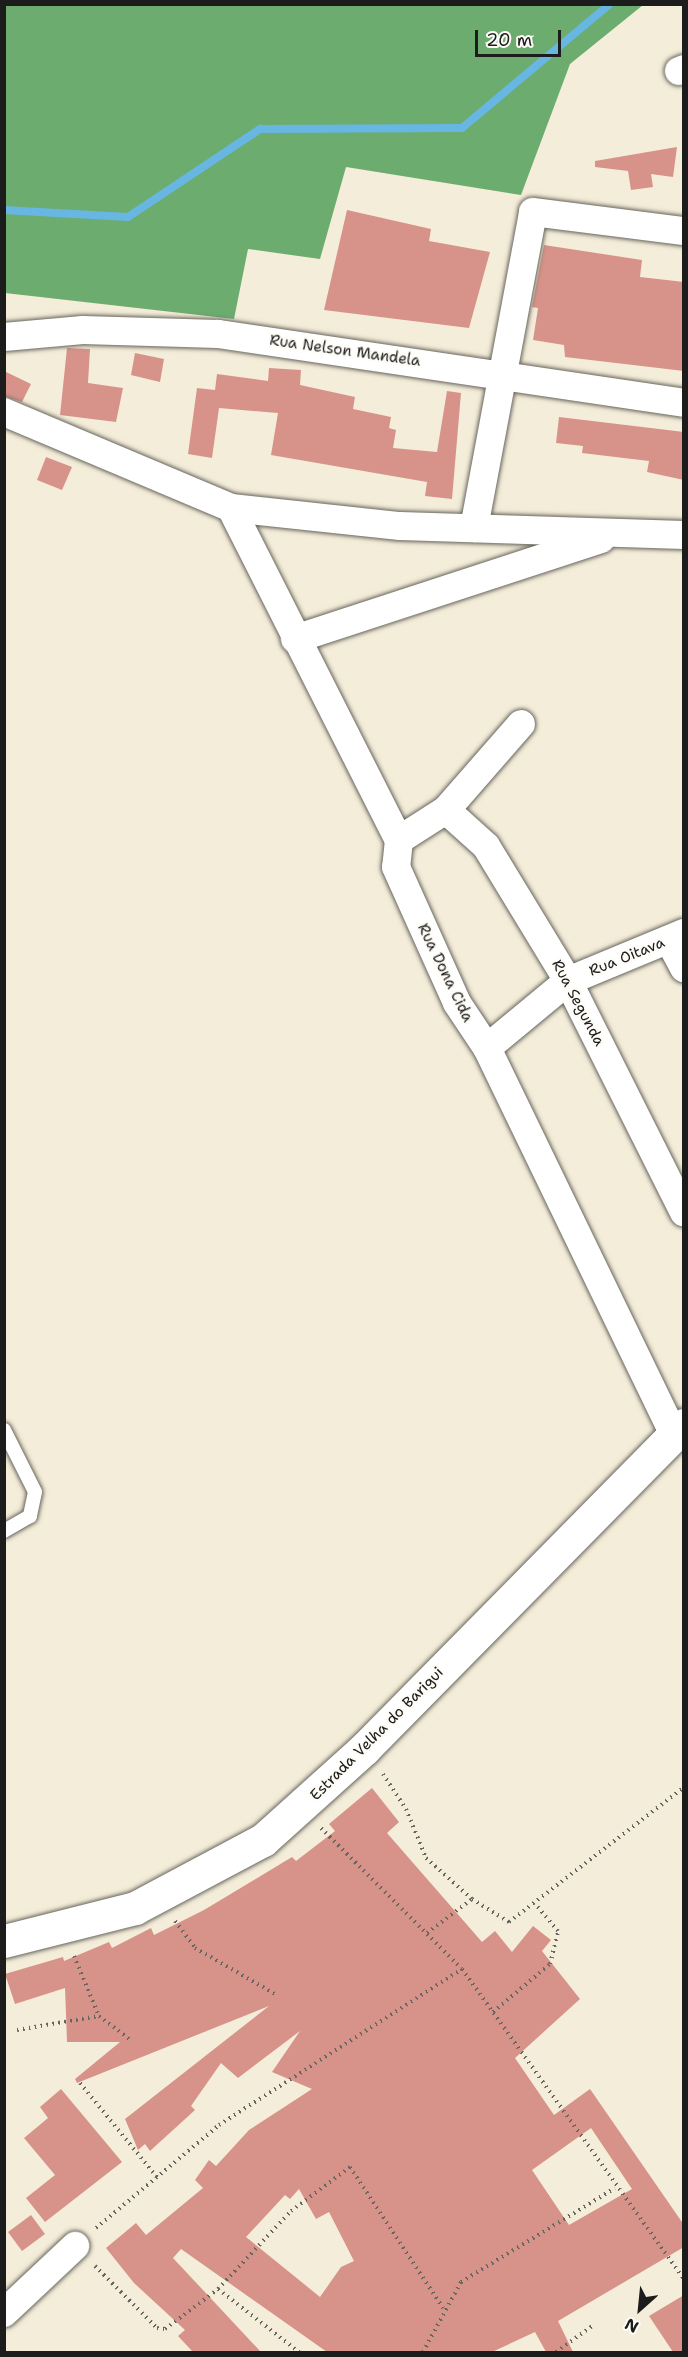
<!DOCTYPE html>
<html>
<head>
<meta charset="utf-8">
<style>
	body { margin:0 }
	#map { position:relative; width:688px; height:2357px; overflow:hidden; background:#f4edd9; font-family:"Shantell Sans",sans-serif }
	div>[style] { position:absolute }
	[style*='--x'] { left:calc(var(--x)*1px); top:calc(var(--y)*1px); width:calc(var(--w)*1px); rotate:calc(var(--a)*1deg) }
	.forest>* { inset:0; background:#6cac6f }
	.stream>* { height:8px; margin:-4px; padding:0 4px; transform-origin:4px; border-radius:4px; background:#68b6e2 }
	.building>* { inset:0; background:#d7938a }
	.path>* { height:4px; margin-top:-2px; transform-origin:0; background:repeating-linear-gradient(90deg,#68655e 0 1.5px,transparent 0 6px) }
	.roads { filter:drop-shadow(0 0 2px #68655e) drop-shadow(0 0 2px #68655e) }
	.lane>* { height:14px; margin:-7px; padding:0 7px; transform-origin:7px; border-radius:7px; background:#fff }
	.street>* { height:28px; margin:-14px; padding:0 14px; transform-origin:14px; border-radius:14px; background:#fff }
	.secondary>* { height:33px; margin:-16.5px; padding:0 16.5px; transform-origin:16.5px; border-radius:16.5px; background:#fff }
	span { translate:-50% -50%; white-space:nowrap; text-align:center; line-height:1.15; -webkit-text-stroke:4.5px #fdfcf7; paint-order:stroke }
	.street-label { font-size:15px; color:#1c1c1c }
	.frame { position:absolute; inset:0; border:6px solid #1c1c1c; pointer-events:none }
	.north { position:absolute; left:610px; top:2279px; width:60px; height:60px; -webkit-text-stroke:4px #fdfcf7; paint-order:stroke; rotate:207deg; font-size:16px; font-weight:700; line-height:24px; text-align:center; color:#1c1c1c }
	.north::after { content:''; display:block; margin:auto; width:21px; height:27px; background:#1c1c1c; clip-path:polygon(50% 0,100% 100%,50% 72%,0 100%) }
	.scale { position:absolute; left:475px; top:30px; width:86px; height:27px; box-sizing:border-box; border:3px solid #1c1c1c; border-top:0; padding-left:8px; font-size:18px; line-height:21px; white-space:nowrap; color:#1c1c1c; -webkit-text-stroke:4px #fdfcf7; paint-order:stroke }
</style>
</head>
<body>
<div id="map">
	<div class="forest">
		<div style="clip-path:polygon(5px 4px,643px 4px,643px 5px,570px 64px,521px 195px,346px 167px,320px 259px,248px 249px,234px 319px,5px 293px)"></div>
	</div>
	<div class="stream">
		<div style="--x:4;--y:210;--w:124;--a:3.2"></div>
		<div style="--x:128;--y:217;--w:159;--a:-33.7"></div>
		<div style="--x:260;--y:129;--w:202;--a:-0.3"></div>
		<div style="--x:462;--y:128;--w:193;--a:-40"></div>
	</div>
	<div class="building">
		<div style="clip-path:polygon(677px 147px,673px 177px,651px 174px,653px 187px,631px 190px,628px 171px,595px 167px,595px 161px)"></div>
		<div style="clip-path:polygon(347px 210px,431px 229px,429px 241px,490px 252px,469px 328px,324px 310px)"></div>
		<div style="clip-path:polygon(544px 245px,642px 260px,640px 277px,684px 282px,684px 371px,565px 357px,564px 345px,533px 340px,538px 308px,532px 307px)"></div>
		<div style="clip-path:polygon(67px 348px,90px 349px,88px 383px,123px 388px,116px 422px,60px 415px)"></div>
		<div style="clip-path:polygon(135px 353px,164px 359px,160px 382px,131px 375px)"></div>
		<div style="clip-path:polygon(269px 368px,301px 370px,300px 385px,355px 397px,353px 409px,391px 417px,389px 428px,396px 430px,393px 448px,437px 452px,447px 391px,461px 393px,452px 499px,425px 496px,427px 482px,271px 455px,278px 413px,219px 408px,212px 458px,188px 454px,197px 388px,215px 390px,217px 374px,268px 381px)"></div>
		<div style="clip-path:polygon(4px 371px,31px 384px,22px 402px,4px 396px)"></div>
		<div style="clip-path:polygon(559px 417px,684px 432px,684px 480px,647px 472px,649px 461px,582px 453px,583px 446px,556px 443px)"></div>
		<div style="clip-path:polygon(46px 457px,72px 467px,62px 490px,37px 480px)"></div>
		<div style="clip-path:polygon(evenodd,372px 1788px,399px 1822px,387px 1833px,482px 1942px,495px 1931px,512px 1952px,533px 1926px,551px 1940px,542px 1951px,580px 1999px,515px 2058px,554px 2115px,590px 2089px,684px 2225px,684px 2247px,558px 2321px,573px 2352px,546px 2352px,535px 2332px,492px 2352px,327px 2352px,181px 2249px,173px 2258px,261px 2352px,193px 2352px,178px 2336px,185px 2330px,134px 2283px,106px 2248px,136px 2223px,146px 2235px,203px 2188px,195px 2180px,209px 2160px,216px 2166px,249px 2130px,312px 2089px,272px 2072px,300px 2031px,238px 2078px,221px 2063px,191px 2106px,195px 2110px,150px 2151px,145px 2144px,138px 2150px,125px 2119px,269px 2006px,77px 2083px,75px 2079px,120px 2042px,67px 2042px,65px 1988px,15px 2004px,5px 1974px,63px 1957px,64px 1961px,109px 1942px,112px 1948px,151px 1928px,154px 1935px,204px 1910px,292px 1857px,296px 1861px,335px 1831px,329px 1824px,372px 1788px,591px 2128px,632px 2189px,569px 2225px,532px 2170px,591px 2128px,372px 1788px,299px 2189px,316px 2219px,329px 2212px,354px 2261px,341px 2267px,320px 2297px,246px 2237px,285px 2195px,290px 2199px,299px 2189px)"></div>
		<div style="clip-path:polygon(61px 2089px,122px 2162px,45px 2222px,26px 2198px,55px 2175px,24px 2138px,48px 2118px,40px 2107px)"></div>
		<div style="clip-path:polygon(31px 2215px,45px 2234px,22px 2251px,8px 2232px)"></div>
		<div style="clip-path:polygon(684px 2295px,684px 2352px,673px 2352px,649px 2316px)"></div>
	</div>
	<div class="path">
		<div style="--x:383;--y:1774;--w:42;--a:56.7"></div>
		<div style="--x:406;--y:1809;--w:53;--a:67.8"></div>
		<div style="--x:426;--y:1858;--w:62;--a:41.7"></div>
		<div style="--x:472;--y:1899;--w:44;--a:31.9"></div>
		<div style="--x:509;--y:1922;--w:221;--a:-37.6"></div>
		<div style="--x:321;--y:1828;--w:199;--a:45"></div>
		<div style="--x:462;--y:1969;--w:381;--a:54.4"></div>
		<div style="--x:175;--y:1921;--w:34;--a:53"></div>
		<div style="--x:195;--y:1948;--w:92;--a:29.9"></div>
		<div style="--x:427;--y:1933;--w:56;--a:-37.1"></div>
		<div style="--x:74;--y:1956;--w:65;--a:67.4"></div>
		<div style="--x:99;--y:2016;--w:41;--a:37.1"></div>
		<div style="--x:493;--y:2012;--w:75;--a:-40.1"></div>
		<div style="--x:550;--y:1964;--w:34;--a:-76"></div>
		<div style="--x:558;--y:1931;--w:35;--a:-130"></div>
		<div style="--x:17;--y:2030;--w:83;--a:-9.7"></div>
		<div style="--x:80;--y:2083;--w:122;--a:50.7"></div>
		<div style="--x:96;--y:2228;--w:160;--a:-39.9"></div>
		<div style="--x:219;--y:2125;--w:289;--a:-32.7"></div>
		<div style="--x:95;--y:2266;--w:88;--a:45"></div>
		<div style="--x:157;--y:2328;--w:8;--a:7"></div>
		<div style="--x:165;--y:2329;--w:66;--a:-37"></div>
		<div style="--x:218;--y:2289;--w:107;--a:-46.9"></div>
		<div style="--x:291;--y:2211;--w:74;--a:-36.7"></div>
		<div style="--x:350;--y:2167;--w:169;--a:56.6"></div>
		<div style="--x:218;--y:2289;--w:103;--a:37.9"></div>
		<div style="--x:423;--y:2352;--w:80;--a:-61.5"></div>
		<div style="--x:461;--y:2282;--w:180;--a:-31.4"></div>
		<div style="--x:556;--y:2352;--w:44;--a:-35.8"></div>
	</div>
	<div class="roads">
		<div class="lane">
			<div style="--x:4;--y:1430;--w:69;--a:63.4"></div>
			<div style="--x:35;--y:1492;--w:25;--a:102"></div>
			<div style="--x:30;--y:1516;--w:30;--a:150"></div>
		</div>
		<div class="street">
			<div style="--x:679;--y:71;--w:5;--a:-22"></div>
			<div style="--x:4;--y:337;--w:79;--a:-5.1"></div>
			<div style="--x:83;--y:330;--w:135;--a:1.7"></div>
			<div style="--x:218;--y:334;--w:471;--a:8.4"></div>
			<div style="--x:4;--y:412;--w:246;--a:22.9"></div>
			<div style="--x:231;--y:508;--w:170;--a:6.1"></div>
			<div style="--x:400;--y:526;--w:284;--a:1.8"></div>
			<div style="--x:231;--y:508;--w:372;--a:63.2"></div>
			<div style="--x:399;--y:840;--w:27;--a:96"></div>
			<div style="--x:396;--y:867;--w:149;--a:65.8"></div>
			<div style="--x:457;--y:1003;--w:54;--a:56.3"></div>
			<div style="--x:487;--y:1048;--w:430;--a:64.2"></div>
			<div style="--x:474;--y:528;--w:321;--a:-79.4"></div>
			<div style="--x:533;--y:212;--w:152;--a:7.2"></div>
			<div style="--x:295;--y:639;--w:322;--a:-18.1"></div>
			<div style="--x:446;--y:810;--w:54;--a:42"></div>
			<div style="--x:486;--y:846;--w:158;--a:58.7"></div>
			<div style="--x:568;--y:981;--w:259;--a:63.4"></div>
			<div style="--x:399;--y:840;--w:56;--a:-32.6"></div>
			<div style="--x:446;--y:810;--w:114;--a:-48.9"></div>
			<div style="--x:669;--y:940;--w:32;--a:62"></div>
			<div style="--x:487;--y:1048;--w:105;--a:-39.6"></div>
			<div style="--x:568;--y:981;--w:126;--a:-22.5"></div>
			<div style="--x:4;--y:2313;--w:98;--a:-43.3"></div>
		</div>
		<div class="secondary">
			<div style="--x:4;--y:1941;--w:135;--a:-14.1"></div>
			<div style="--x:135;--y:1908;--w:145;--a:-28"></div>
			<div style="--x:263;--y:1840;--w:136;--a:-42"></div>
			<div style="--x:364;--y:1749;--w:455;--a:-45.4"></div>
		</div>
	</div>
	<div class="street-label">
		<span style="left:345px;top:351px;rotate:8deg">Rua Nelson Mandela</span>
		<span style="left:627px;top:957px;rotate:-22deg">Rua Oitava</span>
		<span style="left:445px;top:973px;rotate:64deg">Rua Dona Cida</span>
		<span style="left:578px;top:1003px;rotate:62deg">Rua Segunda</span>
		<span style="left:377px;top:1734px;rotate:-45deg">Estrada Velha do Barigui</span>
	</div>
	<div class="frame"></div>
	<div class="north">N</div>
	<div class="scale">20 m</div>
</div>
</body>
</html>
